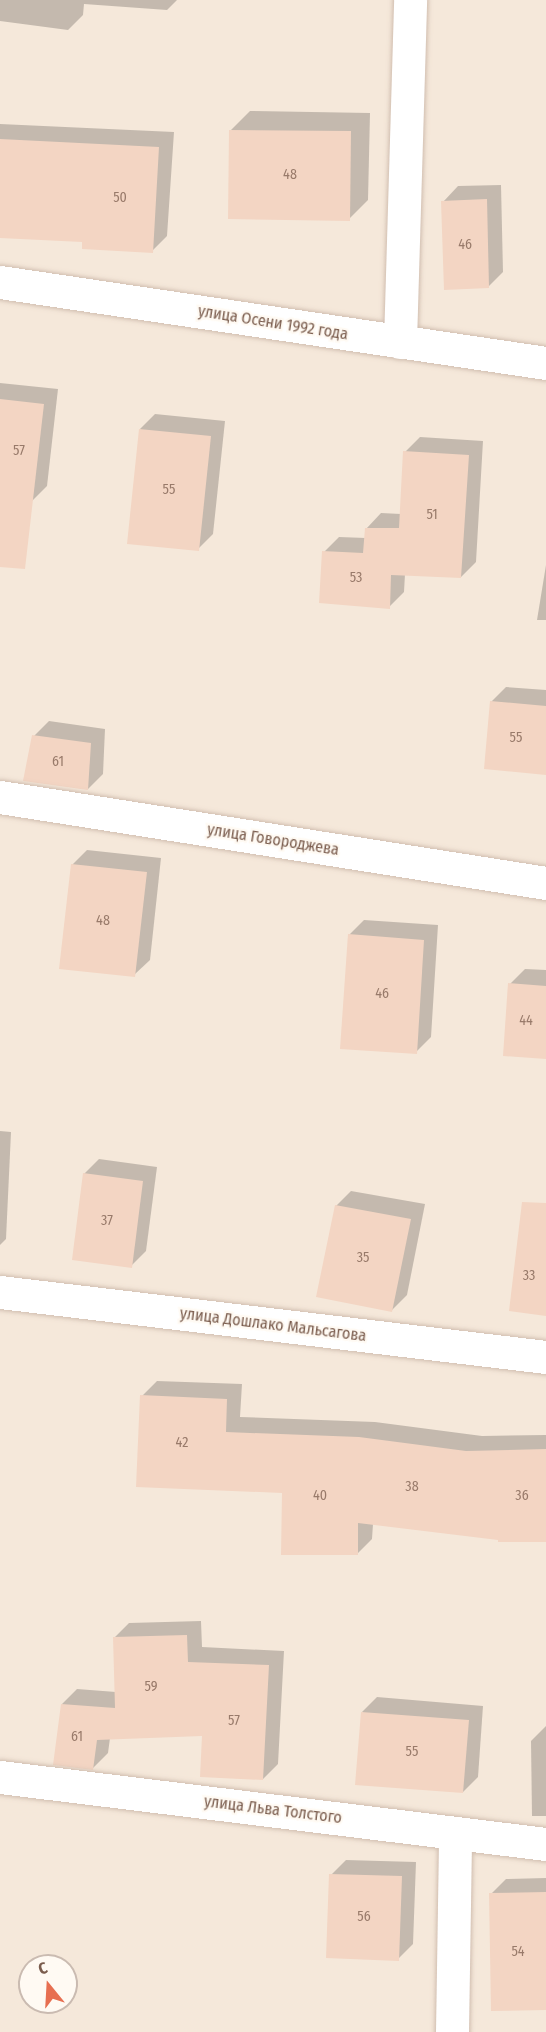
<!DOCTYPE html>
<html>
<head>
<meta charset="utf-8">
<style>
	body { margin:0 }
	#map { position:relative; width:546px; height:2032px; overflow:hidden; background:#fdf6ec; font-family:"Fira Sans Condensed",sans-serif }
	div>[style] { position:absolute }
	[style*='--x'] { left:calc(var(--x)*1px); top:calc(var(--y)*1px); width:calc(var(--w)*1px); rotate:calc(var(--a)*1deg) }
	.residential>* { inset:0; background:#f5e8da }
	.shadow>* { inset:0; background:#0003 }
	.building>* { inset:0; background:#f3d5c3 }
	.roads { filter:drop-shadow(0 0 2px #d1beb0) drop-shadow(0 0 2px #d1beb0) }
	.minor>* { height:33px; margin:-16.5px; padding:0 16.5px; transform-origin:16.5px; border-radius:16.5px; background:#fff }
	span { translate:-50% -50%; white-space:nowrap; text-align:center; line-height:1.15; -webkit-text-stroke:4.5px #fffaf3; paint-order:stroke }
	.number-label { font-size:14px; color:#987a6a }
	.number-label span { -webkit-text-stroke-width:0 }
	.street-label { font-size:16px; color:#7a5c4d }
	.north { position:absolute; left:18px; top:1954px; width:60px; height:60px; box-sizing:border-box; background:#fffaf3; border:2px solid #cabbb1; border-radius:50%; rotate:342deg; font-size:16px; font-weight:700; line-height:24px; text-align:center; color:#7a5c4d }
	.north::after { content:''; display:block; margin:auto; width:21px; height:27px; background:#e76f51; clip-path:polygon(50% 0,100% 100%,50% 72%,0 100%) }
</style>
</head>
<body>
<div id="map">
	<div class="residential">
		<div style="clip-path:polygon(evenodd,0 0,546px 0,546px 2032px,0 2032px,0 0,30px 1966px,66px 1966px,66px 2002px,30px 2002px,30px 1966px)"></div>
	</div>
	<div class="shadow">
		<div style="clip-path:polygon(0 0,177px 0,167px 10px,84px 4px,83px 15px,68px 30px,0 21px)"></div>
		<div style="clip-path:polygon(250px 111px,370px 113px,368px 200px,349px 219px,231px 130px)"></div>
		<div style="clip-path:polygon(0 124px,174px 132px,167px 236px,152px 251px,84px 240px,0 236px)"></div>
		<div style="clip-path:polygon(501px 185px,503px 272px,488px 287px,443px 202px,458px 186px)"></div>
		<div style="clip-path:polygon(0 383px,58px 389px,47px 486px,32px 501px,0 497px)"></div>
		<div style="clip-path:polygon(155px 414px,225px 421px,213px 534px,198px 549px,140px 429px)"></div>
		<div style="clip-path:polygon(420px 437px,483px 441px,476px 562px,461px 577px,405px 574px,404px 592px,389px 607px,324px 552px,339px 537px,366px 538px,366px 529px,381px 513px,401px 514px,405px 452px)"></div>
		<div style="clip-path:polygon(546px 565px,546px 620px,537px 620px)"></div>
		<div style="clip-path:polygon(506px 687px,546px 690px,546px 773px,491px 702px)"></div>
		<div style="clip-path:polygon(49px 721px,105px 729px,103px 774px,88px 789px,34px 736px)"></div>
		<div style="clip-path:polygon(87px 850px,161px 858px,150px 960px,134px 975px,72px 865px)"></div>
		<div style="clip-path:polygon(364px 920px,438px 925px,431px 1037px,416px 1052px,349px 935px)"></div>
		<div style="clip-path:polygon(525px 969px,546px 970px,546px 1058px,510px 984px)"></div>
		<div style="clip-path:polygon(0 1131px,11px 1132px,6px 1239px,0 1245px)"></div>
		<div style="clip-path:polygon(99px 1159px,157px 1167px,146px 1251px,131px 1266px,84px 1174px)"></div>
		<div style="clip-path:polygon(351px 1191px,425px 1204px,407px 1295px,392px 1310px,336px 1206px)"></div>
		<div style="clip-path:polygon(157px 1381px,242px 1384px,240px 1417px,375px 1422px,482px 1436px,546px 1435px,546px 1540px,499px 1539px,373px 1524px,372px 1539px,357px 1554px,284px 1491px,142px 1396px)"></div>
		<div style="clip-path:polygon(201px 1621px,202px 1647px,284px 1651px,278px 1764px,263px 1779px,203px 1734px,110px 1738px,108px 1753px,93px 1768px,62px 1704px,77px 1689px,116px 1692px,114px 1638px,129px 1623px)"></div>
		<div style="clip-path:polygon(377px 1697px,483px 1706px,478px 1777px,463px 1792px,362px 1712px)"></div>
		<div style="clip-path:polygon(546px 1726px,546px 1816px,532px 1816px,531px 1741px)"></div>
		<div style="clip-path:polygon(346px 1860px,416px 1862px,413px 1944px,398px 1959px,331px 1875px)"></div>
		<div style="clip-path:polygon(546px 1878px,546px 2009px,491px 1894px,506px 1879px)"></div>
	</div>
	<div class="building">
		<div style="clip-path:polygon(229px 130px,351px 131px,350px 221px,228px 219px)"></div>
		<div style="clip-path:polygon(0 139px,159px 147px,153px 253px,82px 249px,82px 242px,0 238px)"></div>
		<div style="clip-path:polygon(487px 199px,489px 288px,444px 290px,441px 201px)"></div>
		<div style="clip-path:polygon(0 399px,44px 404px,25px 569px,0 567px)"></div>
		<div style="clip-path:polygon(139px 429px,211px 436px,199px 551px,127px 544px)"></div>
		<div style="clip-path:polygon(403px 451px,469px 455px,461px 578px,391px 575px,390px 609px,319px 603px,322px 551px,363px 553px,365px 528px,399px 528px)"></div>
		<div style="clip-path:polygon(490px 701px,546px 706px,546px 775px,484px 769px)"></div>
		<div style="clip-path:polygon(32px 735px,91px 743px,88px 790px,23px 781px)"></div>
		<div style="clip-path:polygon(71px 864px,147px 872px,135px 977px,59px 969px)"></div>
		<div style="clip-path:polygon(348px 934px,424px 940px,417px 1054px,340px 1049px)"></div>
		<div style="clip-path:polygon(508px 983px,546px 986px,546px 1059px,503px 1056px)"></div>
		<div style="clip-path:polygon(83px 1173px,143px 1181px,132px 1268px,72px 1260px)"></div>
		<div style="clip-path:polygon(522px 1202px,546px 1203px,546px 1316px,509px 1311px)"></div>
		<div style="clip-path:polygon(335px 1205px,411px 1219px,392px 1312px,316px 1297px)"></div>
		<div style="clip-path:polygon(140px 1395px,227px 1399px,226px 1432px,359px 1437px,466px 1451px,546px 1449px,546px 1542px,498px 1542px,498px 1540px,358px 1523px,358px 1555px,281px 1555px,282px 1493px,136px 1487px)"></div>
		<div style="clip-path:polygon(187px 1635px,188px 1662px,269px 1665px,263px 1780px,200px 1777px,202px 1736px,97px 1740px,93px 1770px,53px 1765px,61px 1704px,115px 1708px,113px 1637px)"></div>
		<div style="clip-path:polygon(361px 1712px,469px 1720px,463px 1793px,355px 1785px)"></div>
		<div style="clip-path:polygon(329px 1874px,402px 1876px,399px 1961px,326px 1958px)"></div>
		<div style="clip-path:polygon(546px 1892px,546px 2010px,491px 2011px,489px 1893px)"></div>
	</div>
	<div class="roads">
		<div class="minor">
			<div style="--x:0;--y:282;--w:552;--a:8.44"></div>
			<div style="--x:400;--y:342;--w:342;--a:-88.3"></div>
			<div style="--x:0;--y:797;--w:553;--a:8.95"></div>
			<div style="--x:0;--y:1292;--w:550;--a:6.79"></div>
			<div style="--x:0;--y:1777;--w:550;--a:7"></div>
			<div style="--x:452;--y:2032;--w:199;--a:-89.1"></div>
		</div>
	</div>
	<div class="number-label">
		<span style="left:290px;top:175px">48</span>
		<span style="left:120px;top:198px">50</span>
		<span style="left:465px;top:245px">46</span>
		<span style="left:19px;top:451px">57</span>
		<span style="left:169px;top:490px">55</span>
		<span style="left:432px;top:515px">51</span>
		<span style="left:356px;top:578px">53</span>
		<span style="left:516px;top:738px">55</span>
		<span style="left:58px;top:762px">61</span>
		<span style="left:103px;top:921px">48</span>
		<span style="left:382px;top:994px">46</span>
		<span style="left:526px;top:1021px">44</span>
		<span style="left:107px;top:1221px">37</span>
		<span style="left:363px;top:1258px">35</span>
		<span style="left:529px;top:1276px">33</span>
		<span style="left:182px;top:1443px">42</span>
		<span style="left:412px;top:1487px">38</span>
		<span style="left:320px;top:1496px">40</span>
		<span style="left:522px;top:1496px">36</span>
		<span style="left:151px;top:1687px">59</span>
		<span style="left:234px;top:1721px">57</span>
		<span style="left:77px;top:1737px">61</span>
		<span style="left:412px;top:1752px">55</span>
		<span style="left:364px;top:1917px">56</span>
		<span style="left:518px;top:1952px">54</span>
	</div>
	<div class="street-label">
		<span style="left:273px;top:323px;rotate:9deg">улица Осени 1992 года</span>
		<span style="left:273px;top:840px;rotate:9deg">улица Говороджева</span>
		<span style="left:273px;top:1325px;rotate:7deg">улица Дошлако Мальсагова</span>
		<span style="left:273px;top:1810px;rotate:7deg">улица Льва Толстого</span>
	</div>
	<div class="north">С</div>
</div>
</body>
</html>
